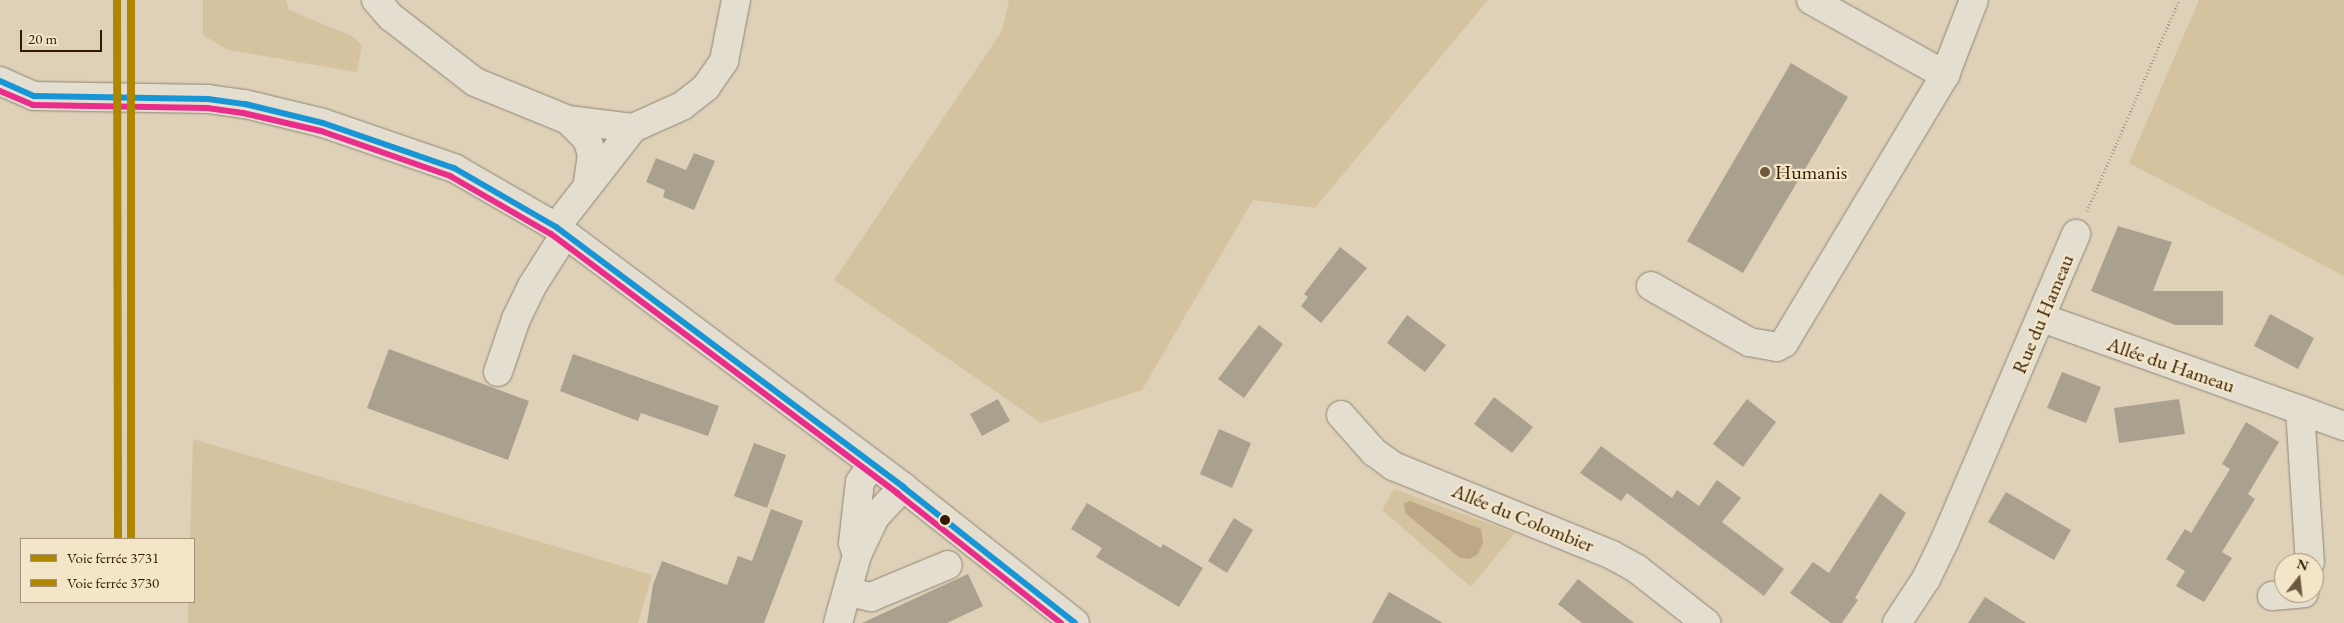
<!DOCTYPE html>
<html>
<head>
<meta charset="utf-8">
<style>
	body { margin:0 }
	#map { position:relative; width:2344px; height:623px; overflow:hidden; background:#ded1b8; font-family:"EB Garamond",serif }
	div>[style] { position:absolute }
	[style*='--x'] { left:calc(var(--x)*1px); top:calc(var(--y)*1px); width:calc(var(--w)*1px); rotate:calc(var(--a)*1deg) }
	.green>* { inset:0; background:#d5c3a0 }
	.water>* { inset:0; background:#bca886 }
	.building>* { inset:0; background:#aaa08e }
	.path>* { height:3px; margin-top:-1.5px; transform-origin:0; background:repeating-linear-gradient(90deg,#a29a8e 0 1px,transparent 0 3.5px) }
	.roads { filter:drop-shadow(0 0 1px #8f8574) drop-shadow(0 0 1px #8f8574) }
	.minor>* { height:28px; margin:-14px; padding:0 14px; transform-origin:14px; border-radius:14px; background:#e4ded1 }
	.bus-1>* { height:6px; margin:-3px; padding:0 3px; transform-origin:3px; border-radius:3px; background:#1895d5 }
	.bus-2>* { height:6px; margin:-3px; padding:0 3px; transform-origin:3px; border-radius:3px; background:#e92d8b }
	.rail-1>* { height:8px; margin:-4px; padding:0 4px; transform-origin:4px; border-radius:4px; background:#ae8600 }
	.rail-2>* { height:8px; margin:-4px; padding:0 4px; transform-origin:4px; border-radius:4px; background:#ae8600 }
	.dots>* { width:14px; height:14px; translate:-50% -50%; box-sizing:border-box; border:2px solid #f3e5c7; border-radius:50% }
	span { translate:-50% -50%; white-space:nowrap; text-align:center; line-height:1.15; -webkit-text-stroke:4.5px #f3e5c7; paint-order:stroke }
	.poi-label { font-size:20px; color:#321900 }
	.left { translate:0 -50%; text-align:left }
	.street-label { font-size:20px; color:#321900 }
	.legend { position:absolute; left:20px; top:538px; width:175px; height:65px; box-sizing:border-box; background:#f3e5c7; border:1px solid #a69377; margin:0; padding:6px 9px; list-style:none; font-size:15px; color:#321900 }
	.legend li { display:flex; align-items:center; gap:10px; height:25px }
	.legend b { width:25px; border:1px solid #a69377 }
	.north { position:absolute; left:2274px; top:553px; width:50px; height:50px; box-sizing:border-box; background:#f3e5c7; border:1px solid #a69377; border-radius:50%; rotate:16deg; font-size:14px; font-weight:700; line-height:20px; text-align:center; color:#321900 }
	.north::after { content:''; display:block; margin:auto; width:18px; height:22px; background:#6e5940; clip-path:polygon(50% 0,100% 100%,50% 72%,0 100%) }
	.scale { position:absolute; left:20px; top:30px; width:82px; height:22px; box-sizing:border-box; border:2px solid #321900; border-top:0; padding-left:6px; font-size:15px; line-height:18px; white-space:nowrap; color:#321900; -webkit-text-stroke:4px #f3e5c7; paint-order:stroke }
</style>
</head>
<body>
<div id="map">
	<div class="green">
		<div style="clip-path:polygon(203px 0,286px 0,289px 10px,352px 36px,362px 45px,357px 72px,228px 50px,203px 35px)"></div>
		<div style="clip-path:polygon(1009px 0,1488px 0,1315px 208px,1253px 200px,1142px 390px,1041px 423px,834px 280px,1002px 31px)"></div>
		<div style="clip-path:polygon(2199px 0,2344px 0,2344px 276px,2129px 163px)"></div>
		<div style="clip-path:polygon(193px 439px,652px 575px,638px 623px,188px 623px,188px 602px,194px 602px,194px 539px,190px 539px)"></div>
		<div style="clip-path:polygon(1394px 489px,1515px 533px,1471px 587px,1382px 510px)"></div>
	</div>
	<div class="water">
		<div style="clip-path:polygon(1410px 501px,1481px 529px,1483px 543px,1478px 554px,1470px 559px,1460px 558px,1405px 513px,1404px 503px)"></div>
	</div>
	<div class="building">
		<div style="clip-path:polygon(1791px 63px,1848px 97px,1743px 273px,1687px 241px)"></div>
		<div style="clip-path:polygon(694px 153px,715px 161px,694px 210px,663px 197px,665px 190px,646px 182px,656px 158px,686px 170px)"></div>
		<div style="clip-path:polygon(2118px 226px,2172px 242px,2153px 291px,2223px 291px,2223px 325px,2175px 325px,2091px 291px)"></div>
		<div style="clip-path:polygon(1340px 247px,1367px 268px,1321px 323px,1301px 306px,1308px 297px,1304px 294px)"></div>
		<div style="clip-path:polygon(2270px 314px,2314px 338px,2298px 369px,2254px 346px)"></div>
		<div style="clip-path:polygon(1407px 315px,1446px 345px,1425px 372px,1387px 343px)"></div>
		<div style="clip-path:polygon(1259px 325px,1283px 344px,1244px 398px,1218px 379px)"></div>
		<div style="clip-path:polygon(389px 349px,529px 401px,508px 460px,367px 408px)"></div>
		<div style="clip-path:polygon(573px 354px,719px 406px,708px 436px,641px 413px,638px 421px,560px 391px)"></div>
		<div style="clip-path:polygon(2062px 372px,2101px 387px,2086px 423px,2047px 408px)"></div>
		<div style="clip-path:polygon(1494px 397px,1533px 427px,1512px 453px,1474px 424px)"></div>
		<div style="clip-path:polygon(998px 399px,1010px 421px,982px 436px,970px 414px)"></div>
		<div style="clip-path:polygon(1747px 399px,1776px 422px,1743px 467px,1713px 444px)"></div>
		<div style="clip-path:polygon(2179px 399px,2185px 434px,2119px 443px,2114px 408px)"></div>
		<div style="clip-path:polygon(2246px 422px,2279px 442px,2248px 494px,2255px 499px,2222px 552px,2232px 558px,2204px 602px,2176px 586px,2185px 571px,2166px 559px,2185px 529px,2191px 533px,2230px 469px,2222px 464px)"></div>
		<div style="clip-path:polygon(1219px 429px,1251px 443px,1232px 488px,1200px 474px)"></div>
		<div style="clip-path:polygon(754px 443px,786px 455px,767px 508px,734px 496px)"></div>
		<div style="clip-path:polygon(1601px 446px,1672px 498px,1677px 490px,1699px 506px,1717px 480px,1741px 498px,1722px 522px,1784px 569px,1764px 596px,1627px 493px,1621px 501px,1580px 473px)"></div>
		<div style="clip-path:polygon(2006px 492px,2071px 530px,2054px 560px,1988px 522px)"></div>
		<div style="clip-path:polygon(1880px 493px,1906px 513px,1855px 598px,1858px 600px,1842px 623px,1831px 623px,1790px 593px,1813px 562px,1829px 573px)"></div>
		<div style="clip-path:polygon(1087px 503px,1161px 548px,1163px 544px,1203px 568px,1179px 607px,1096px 557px,1102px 548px,1071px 529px)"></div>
		<div style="clip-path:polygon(771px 509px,803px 521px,764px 623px,647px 623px,653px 585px,662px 561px,727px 585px,738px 556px,752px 561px)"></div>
		<div style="clip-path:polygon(1234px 518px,1253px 530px,1227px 573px,1208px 561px)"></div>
		<div style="clip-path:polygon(968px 574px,983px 606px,947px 623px,862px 623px)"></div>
		<div style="clip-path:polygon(1578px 579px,1634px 623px,1582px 623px,1558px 604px)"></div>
		<div style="clip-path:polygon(1389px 592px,1443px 623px,1372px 623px)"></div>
		<div style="clip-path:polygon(1985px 597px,2026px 623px,1968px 623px)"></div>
	</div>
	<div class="path">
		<div style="--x:2087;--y:211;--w:230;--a:-66.4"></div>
	</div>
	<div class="roads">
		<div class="minor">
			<div style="--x:376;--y:0;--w:23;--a:49"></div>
			<div style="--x:391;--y:17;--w:106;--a:37.7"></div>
			<div style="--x:475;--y:82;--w:100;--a:22.2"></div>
			<div style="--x:568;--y:120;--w:65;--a:7"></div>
			<div style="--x:1811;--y:0;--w:154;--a:29.2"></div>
			<div style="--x:0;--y:81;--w:37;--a:24"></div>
			<div style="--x:34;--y:96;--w:174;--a:1"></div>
			<div style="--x:208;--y:99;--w:37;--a:8"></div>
			<div style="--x:245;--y:104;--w:80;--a:13.7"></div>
			<div style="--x:323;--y:123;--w:139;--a:19"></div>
			<div style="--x:454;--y:168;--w:118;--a:30"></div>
			<div style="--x:556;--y:227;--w:434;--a:36.8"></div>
			<div style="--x:903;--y:487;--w:219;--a:38.3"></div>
			<div style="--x:568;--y:120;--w:27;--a:45"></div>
			<div style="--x:587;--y:139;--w:16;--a:72"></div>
			<div style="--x:592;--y:154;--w:29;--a:98"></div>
			<div style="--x:556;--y:227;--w:125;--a:-52.1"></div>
			<div style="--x:633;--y:128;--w:54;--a:-24.2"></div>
			<div style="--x:682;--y:106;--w:31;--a:-38"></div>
			<div style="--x:706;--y:87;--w:32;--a:-55"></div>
			<div style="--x:724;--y:61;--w:62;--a:-78.9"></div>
			<div style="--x:1651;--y:286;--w:113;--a:29.7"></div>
			<div style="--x:1749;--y:342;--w:28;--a:10"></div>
			<div style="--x:1777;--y:347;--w:8;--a:-30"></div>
			<div style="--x:1784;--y:343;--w:313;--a:-59"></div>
			<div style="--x:1945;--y:75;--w:80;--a:-68.9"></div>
			<div style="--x:2042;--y:318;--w:274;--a:19.6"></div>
			<div style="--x:2300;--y:410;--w:153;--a:86.3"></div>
			<div style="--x:498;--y:372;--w:56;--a:-71.2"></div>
			<div style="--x:516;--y:319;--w:37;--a:-64"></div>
			<div style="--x:532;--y:286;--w:62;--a:-57.6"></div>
			<div style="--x:2300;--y:410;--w:47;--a:20"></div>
			<div style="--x:1341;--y:415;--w:50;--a:48.3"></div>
			<div style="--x:1374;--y:452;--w:24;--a:36"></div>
			<div style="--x:1393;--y:466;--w:236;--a:22.1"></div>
			<div style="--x:1612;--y:555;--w:29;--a:29"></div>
			<div style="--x:1637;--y:569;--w:88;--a:38"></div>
			<div style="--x:855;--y:549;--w:6;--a:-108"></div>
			<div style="--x:853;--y:543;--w:61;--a:-83.5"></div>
			<div style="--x:860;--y:482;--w:21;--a:-55"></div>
			<div style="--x:849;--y:592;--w:23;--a:13"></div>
			<div style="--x:871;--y:597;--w:83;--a:-22.6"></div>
			<div style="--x:2272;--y:596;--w:32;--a:-5"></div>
			<div style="--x:838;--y:623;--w:71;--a:-74.4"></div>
			<div style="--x:857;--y:555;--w:42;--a:-64.7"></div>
			<div style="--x:875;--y:517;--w:41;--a:-47"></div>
			<div style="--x:1897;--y:623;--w:53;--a:-56.6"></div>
			<div style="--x:1926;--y:579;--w:43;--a:-64"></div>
			<div style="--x:1945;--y:540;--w:333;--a:-66.8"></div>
		</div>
	</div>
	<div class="bus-1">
		<div style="--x:0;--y:81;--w:37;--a:24"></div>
		<div style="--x:34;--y:96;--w:174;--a:1"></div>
		<div style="--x:208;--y:99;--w:37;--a:8"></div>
		<div style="--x:245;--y:104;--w:80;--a:13.7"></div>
		<div style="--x:323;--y:123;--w:139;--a:19"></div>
		<div style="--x:454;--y:168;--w:118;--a:30"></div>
		<div style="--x:556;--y:227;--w:434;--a:36.8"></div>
		<div style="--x:903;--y:487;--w:219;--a:38.3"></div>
	</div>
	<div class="bus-2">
		<div style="--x:0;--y:91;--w:36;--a:23"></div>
		<div style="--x:33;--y:105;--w:174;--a:1"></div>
		<div style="--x:207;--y:108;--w:36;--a:8"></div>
		<div style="--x:243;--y:113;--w:80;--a:13"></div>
		<div style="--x:321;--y:131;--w:137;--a:19.2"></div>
		<div style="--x:450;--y:176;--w:116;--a:29.9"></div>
		<div style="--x:551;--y:234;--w:434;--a:36.8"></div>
		<div style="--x:898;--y:494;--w:208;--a:38.4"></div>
	</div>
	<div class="rail-1">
		<div style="--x:131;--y:0;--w:539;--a:90"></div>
	</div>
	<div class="rail-2">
		<div style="--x:117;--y:0;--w:539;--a:89.89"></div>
	</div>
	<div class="dots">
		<div style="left:1765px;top:172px;background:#6e5940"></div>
		<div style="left:945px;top:520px;background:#321900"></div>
	</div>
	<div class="poi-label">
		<span class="left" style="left:1775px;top:172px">Humanis</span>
	</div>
	<div class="street-label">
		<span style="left:2043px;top:314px;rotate:-67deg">Rue du Hameau</span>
		<span style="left:2171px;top:365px;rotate:19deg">Allée du Hameau</span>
		<span style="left:1523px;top:518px;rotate:22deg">Allée du Colombier</span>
	</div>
	<ul class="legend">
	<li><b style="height:6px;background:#ae8600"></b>Voie ferrée 3731</li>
	<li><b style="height:6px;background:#ae8600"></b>Voie ferrée 3730</li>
	</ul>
	<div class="north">N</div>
	<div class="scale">20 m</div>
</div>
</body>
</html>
